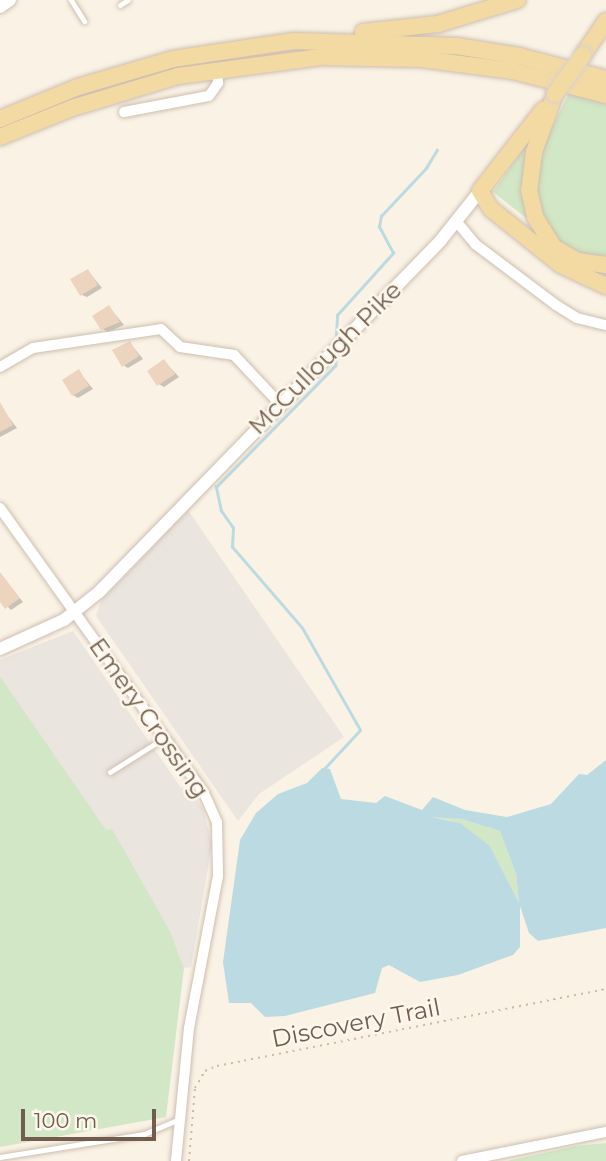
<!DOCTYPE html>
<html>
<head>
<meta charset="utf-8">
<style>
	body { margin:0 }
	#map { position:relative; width:606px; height:1161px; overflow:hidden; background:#faf3e5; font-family:Montserrat,sans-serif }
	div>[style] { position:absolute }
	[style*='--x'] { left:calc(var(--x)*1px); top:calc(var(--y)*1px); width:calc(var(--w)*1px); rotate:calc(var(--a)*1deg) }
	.industrial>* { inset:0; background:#eae5df }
	.green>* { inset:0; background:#d1e7c5 }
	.water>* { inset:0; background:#bcdae2 }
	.shadow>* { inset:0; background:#0003 }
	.stream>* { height:2.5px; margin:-1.25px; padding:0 1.25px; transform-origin:1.25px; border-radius:1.25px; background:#bcdae2 }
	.building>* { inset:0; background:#edd4bf }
	.path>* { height:2px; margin-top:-1px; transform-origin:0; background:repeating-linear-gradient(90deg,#d2b8a3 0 2px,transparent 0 7px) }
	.roads { filter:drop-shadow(0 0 2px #cdbeb0) drop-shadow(0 0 2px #cdbeb0) }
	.service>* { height:5px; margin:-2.5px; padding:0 2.5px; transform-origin:2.5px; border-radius:2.5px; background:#fff }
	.minor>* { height:10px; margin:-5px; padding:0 5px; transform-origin:5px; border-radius:5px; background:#fff }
	.tertiary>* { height:12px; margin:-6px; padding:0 6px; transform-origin:6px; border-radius:6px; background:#fff }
	.primary>* { height:16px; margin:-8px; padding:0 8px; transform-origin:8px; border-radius:8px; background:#f3daa3 }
	.bridges { filter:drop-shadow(0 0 2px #d7d1cd) drop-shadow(0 0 2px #d7d1cd) }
	.primary-bridge>* { height:16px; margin:-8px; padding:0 8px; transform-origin:8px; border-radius:8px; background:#f3daa3 }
	span { translate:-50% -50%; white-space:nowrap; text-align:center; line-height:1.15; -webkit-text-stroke:5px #fdf7eb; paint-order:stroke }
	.street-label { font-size:24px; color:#715c4d }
	.scale { position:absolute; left:21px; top:1109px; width:135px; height:32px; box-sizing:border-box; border:4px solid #715c4d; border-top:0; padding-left:9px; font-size:21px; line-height:24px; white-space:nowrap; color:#715c4d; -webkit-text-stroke:5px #fdf7eb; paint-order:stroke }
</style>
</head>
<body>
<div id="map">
	<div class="industrial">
		<div style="clip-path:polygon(188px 510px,344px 737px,259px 794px,238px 821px,96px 616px,101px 601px)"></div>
		<div style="clip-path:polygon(73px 631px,181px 788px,186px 785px,203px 809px,212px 844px,191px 967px,184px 968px,170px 931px,111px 829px,106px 831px,0 676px,0 660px)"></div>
	</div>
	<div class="green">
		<div style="clip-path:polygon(569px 93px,606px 104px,606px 259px,581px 255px,559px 242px,537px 212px,534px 163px)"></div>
		<div style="clip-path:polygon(536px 131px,530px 221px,493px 192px)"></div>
		<div style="clip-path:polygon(0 676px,106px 830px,112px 829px,170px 931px,184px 968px,166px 1117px,0 1147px)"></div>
		<div style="clip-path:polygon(429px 816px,461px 819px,500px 831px,516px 874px,519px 903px,490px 846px,452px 821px)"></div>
		<div style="clip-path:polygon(606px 1143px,606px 1161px,507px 1161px,576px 1146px)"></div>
	</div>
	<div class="water">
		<div style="clip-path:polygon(evenodd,606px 760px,606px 928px,538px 941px,529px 933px,520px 906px,520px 947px,513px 955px,458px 975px,420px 982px,389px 965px,382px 968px,375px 993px,285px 1016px,265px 1017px,251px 1003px,229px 1003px,223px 962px,240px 840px,256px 813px,278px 794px,307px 783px,322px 768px,330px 769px,341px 799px,376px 803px,385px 796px,422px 810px,433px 797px,465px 810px,507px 817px,551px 804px,579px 774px,587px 775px,606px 760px,432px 817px,461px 819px,500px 831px,516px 874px,519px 903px,490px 846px,460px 823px,432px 817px)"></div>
	</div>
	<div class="shadow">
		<div style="clip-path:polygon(88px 271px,102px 288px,87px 297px,82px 295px)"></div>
		<div style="clip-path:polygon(109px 307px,124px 325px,108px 332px,103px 329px)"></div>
		<div style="clip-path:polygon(130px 343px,143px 359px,128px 368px,123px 365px)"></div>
		<div style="clip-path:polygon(164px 361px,179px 377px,164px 387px,159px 384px)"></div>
		<div style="clip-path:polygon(79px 372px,93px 389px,78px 398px,73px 395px)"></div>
		<div style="clip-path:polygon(3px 410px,17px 428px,0 437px,0 412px)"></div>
		<div style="clip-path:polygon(3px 578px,23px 602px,11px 610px,0 599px)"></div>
	</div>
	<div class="stream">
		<div style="--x:336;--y:336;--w:21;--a:-87"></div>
		<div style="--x:337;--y:315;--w:84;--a:-47.9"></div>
		<div style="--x:393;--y:253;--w:30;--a:-118"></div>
		<div style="--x:379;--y:227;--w:11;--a:-80"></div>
		<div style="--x:381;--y:216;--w:66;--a:-46.8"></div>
		<div style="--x:426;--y:168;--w:21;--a:-59"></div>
		<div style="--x:323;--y:770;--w:54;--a:-47.2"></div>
		<div style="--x:360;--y:730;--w:117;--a:-119.6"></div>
		<div style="--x:302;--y:628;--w:107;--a:-130.8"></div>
		<div style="--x:232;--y:547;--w:19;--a:-87"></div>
		<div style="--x:233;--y:528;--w:21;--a:-125"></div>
		<div style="--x:221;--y:511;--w:25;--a:-102"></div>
		<div style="--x:216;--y:487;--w:170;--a:-45.5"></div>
		<div style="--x:335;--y:366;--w:8;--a:-83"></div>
	</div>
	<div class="building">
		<div style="clip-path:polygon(88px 269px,98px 285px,80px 296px,70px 279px)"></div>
		<div style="clip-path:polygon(109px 305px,120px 322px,101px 330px,92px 316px)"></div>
		<div style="clip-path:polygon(130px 341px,139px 356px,122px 367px,112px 350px)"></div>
		<div style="clip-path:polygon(164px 359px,175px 374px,157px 386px,147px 371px)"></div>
		<div style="clip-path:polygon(79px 369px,89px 386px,72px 396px,62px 380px)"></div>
		<div style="clip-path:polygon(0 402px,13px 425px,0 432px)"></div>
		<div style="clip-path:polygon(0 572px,20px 598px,5px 609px,0 602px)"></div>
	</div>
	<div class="path">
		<div style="--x:189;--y:1161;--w:73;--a:-85.3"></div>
		<div style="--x:195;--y:1088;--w:20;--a:-60"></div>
		<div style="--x:205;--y:1071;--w:13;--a:-23"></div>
		<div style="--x:217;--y:1066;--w:397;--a:-11.2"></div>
	</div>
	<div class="roads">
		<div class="service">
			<div style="--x:71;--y:0;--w:25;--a:58"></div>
			<div style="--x:120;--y:5;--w:9;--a:-32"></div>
			<div style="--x:110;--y:772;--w:64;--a:-32.2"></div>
			<div style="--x:0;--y:1157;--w:146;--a:-9.1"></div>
			<div style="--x:144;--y:1134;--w:39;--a:-23"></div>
		</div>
		<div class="minor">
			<div style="--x:124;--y:112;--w:86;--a:-10.7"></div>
			<div style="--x:209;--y:96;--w:16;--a:-55"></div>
			<div style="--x:218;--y:83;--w:15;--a:-94"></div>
			<div style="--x:456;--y:221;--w:30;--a:50"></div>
			<div style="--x:475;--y:244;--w:101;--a:37"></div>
			<div style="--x:556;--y:305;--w:25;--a:32"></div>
			<div style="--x:577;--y:318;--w:30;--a:14"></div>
			<div style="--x:0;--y:367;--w:38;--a:-30"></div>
			<div style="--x:33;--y:348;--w:129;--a:-8.4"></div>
			<div style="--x:161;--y:329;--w:26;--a:43"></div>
			<div style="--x:180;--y:347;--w:55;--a:8.4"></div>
			<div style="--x:234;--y:355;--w:67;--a:46.8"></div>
			<div style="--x:0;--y:508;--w:350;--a:54.4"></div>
			<div style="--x:204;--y:793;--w:32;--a:66"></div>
			<div style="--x:217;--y:822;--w:54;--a:88.9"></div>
			<div style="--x:218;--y:876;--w:155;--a:100.8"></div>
			<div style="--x:189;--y:1028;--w:134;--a:95.6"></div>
			<div style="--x:462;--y:1161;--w:147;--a:-11.4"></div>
		</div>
		<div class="tertiary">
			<div style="--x:0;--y:7;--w:12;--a:-35"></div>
			<div style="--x:0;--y:649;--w:70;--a:-24.4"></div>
			<div style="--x:64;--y:620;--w:45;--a:-38.7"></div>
			<div style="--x:99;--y:592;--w:491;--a:-45.8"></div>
			<div style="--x:441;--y:240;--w:63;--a:-51.5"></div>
		</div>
		<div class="primary">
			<div style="--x:363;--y:32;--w:75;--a:-6.1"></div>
			<div style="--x:438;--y:24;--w:83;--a:-16.9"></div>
			<div style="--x:583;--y:55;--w:41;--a:-55.9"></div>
			<div style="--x:555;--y:94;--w:62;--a:109.9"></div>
			<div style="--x:534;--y:152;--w:38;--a:97"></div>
			<div style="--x:529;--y:190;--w:28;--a:77"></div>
			<div style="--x:535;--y:217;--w:40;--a:58"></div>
			<div style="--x:0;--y:119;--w:84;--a:-22.3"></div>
			<div style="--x:78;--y:87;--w:99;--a:-16.4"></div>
			<div style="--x:173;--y:59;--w:122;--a:-8.5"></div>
			<div style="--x:294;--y:41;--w:162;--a:1.8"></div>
			<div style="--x:456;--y:46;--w:64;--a:9"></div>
			<div style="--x:519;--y:56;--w:90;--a:14.8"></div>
			<div style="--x:0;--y:137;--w:78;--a:-21.9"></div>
			<div style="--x:72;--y:108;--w:111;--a:-16.8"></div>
			<div style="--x:178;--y:76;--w:144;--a:-7.6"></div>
			<div style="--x:321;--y:57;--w:101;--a:1.1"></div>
			<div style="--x:422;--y:59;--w:92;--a:7.5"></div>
			<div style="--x:513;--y:71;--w:96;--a:14.5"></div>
			<div style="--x:480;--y:191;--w:21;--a:59"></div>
			<div style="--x:491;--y:209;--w:90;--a:38.7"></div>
			<div style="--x:561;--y:265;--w:50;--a:25"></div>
			<div style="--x:480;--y:191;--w:103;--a:-52.1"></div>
			<div style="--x:548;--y:244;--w:34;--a:30"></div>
			<div style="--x:577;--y:261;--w:29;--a:8"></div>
		</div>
	</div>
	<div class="bridges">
		<div class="primary-bridge">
			<div style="--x:555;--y:94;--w:48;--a:-54.3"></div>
		</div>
	</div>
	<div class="street-label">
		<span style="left:325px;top:358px;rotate:-45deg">McCullough Pike</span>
		<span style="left:149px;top:718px;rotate:55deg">Emery Crossing</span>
		<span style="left:356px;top:1023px;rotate:-11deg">Discovery Trail</span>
	</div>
	<div class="scale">100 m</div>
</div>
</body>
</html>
